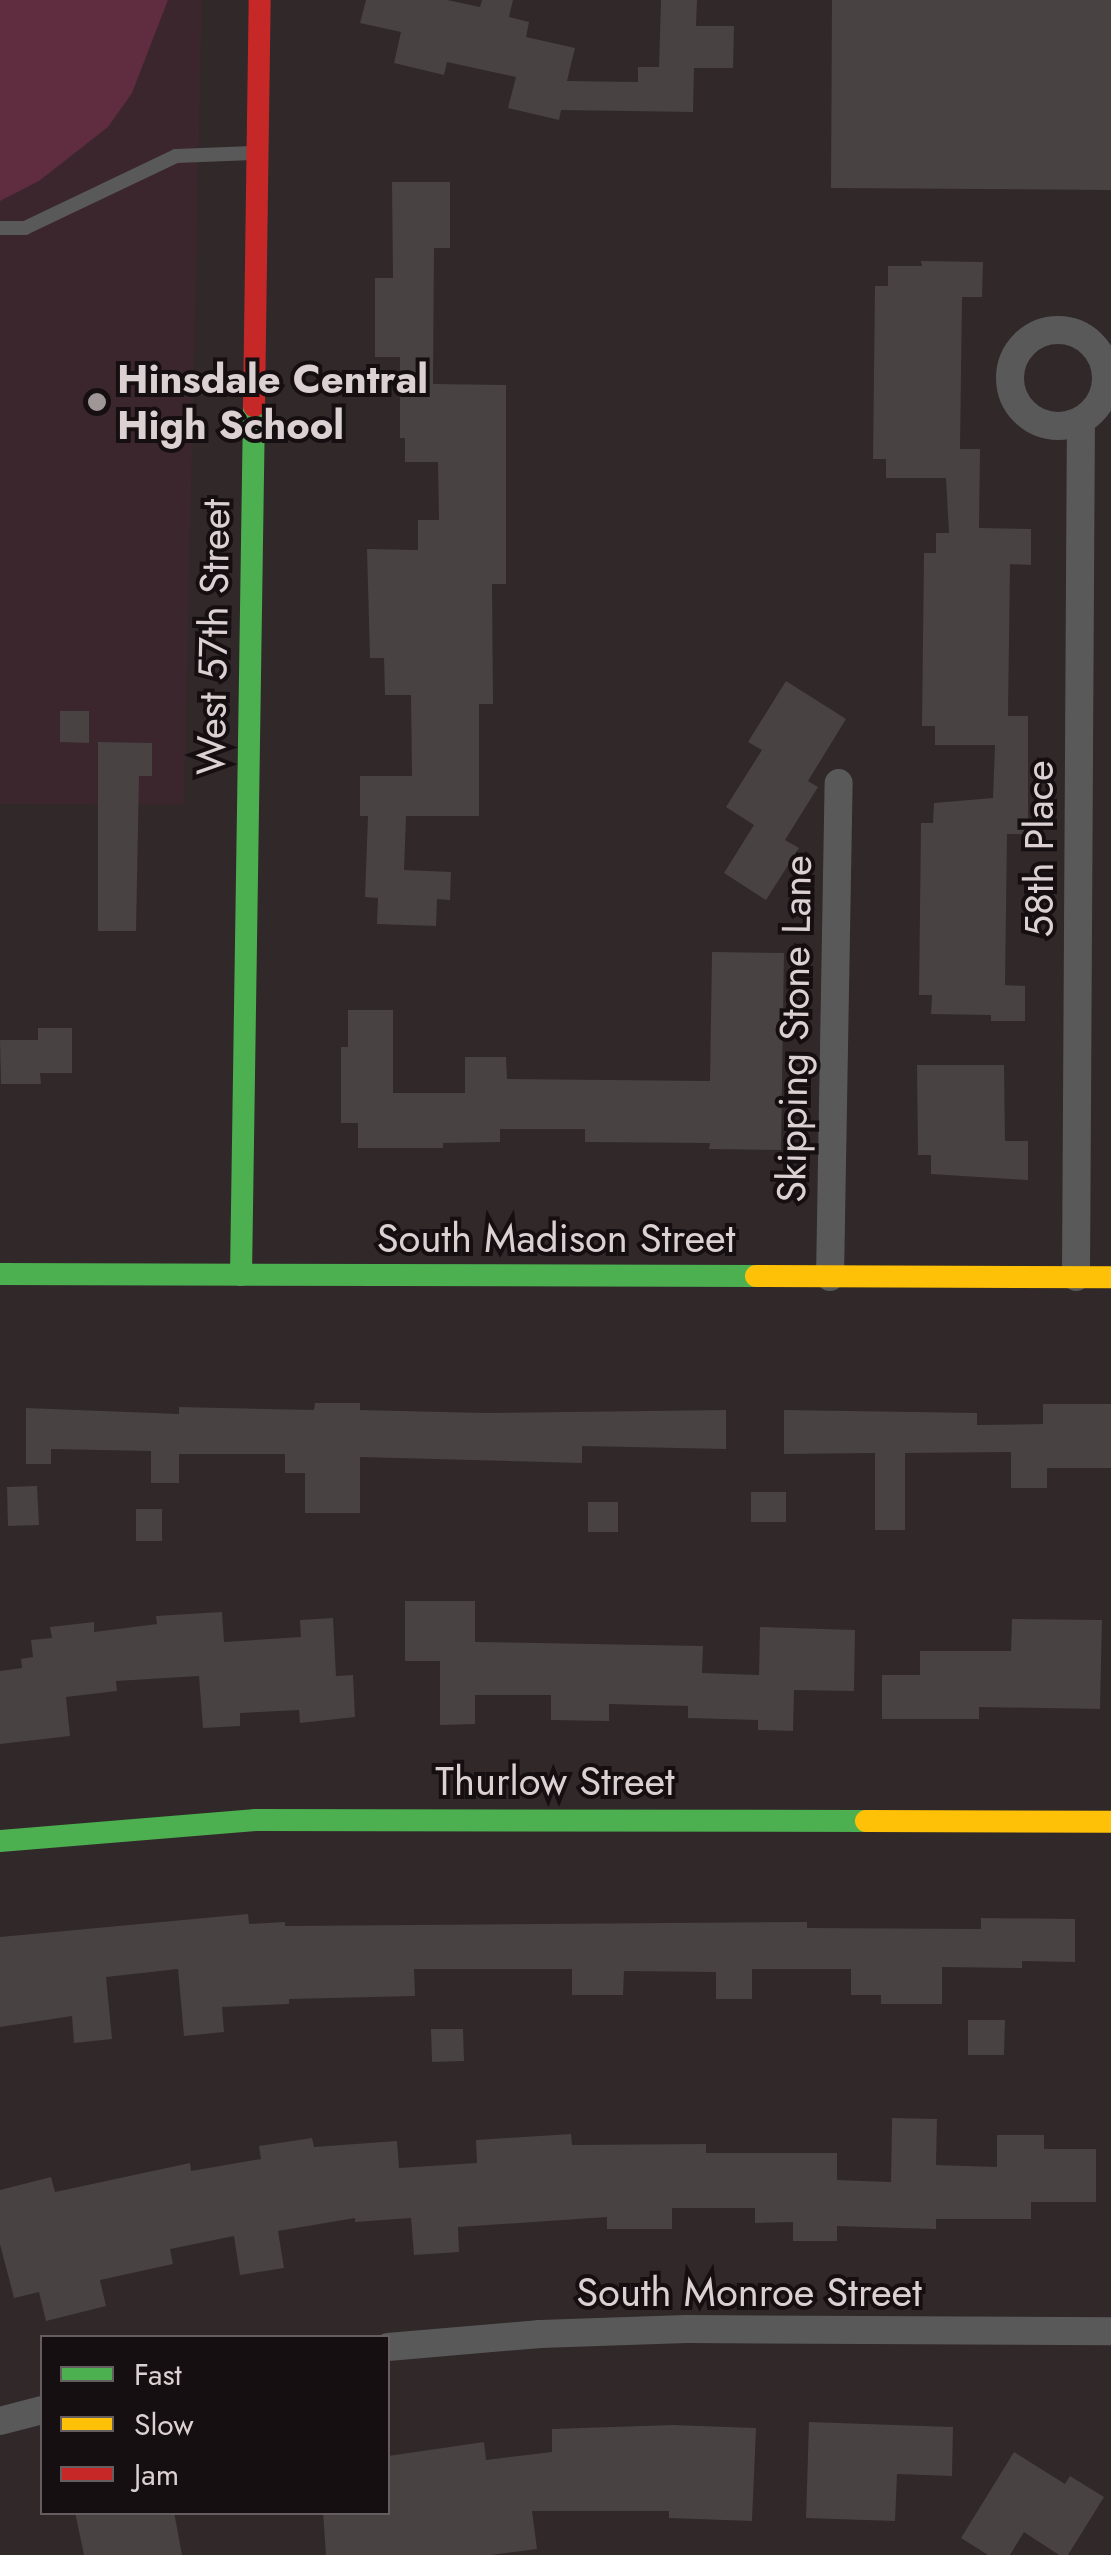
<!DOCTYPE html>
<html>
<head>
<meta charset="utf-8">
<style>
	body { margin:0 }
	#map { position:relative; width:1111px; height:2555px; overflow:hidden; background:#302829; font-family:Jost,sans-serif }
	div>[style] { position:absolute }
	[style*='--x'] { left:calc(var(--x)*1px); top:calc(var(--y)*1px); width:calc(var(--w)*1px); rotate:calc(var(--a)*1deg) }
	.built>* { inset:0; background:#3a262c }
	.green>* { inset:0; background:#602c3f }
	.building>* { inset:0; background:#484243 }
	.lane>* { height:14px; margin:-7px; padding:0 7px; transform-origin:7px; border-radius:7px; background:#5a595a }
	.street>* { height:28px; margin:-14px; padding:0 14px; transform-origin:14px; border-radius:14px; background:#5a595a }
	.street>.ring { margin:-14px; padding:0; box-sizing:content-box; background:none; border:28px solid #5a595a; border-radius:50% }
	.fast>* { height:22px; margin:-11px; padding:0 11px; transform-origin:11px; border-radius:11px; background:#4caf50 }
	.slow>* { height:22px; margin:-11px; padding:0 11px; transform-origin:11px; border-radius:11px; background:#ffc107 }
	.jam>* { height:22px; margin:-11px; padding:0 11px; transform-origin:11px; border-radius:11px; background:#c62828 }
	.dots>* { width:28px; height:28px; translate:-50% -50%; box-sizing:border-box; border:5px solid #160f11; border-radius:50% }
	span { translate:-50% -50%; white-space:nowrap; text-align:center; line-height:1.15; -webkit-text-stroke:8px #160f11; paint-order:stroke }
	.poi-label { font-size:40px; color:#dbd1d3; font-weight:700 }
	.left { translate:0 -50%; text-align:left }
	.street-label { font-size:40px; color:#dbd1d3 }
	.legend { position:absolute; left:40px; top:2335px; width:350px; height:180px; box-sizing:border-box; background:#160f11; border:2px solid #655d5f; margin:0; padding:12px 18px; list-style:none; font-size:30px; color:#dbd1d3 }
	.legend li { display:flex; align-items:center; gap:20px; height:50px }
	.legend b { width:50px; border:2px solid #655d5f }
</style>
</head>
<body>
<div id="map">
	<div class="built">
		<div style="clip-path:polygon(0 0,202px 0,184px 805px,0 804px)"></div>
	</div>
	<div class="green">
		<div style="clip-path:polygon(0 0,168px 0,132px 93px,108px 127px,39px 181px,0 201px)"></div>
	</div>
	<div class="building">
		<div style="clip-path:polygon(366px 0,447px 0,480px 7px,482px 0,513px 0,509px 17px,529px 22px,526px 37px,575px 48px,567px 81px,638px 82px,638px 67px,659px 67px,661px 0,697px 0,696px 26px,734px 26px,733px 68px,694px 68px,693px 112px,561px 110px,559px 120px,508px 108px,516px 77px,447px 62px,444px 75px,394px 63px,401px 32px,360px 23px)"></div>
		<div style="clip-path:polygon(832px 0,1111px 0,1111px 190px,831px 188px)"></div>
		<div style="clip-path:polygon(392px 182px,450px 182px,450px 248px,434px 248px,433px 384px,506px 385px,506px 584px,492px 584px,493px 704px,479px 704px,479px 816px,406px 816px,404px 870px,451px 872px,450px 900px,437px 899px,436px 926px,377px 924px,378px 898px,365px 897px,368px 816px,360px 816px,360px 776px,412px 776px,411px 695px,385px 695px,384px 658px,370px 658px,367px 549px,418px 550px,418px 520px,439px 520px,438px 462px,405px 462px,405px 438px,400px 438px,400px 357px,375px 357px,375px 278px,393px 278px)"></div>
		<div style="clip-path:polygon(921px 261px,983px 262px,982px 297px,962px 297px,960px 449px,980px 449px,979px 528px,1031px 529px,1031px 565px,1010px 564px,1008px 716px,1028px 716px,1028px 834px,1007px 834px,1005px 985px,1025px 986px,1025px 1021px,991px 1021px,991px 1015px,931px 1014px,932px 995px,919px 995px,921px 823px,933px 823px,934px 803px,993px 798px,995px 745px,935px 745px,935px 726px,922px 726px,924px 553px,936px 553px,936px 533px,949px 533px,946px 478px,886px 478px,886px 459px,873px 459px,875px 286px,888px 286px,888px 266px,922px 266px)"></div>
		<div style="clip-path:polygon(786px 681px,846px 719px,808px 781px,818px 787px,785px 840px,799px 848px,766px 900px,724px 873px,754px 825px,726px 807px,762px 750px,748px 742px)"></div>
		<div style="clip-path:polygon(60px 711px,89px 711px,89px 743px,60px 742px)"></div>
		<div style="clip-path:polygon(98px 742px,152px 743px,152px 776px,139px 776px,136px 931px,98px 931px)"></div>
		<div style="clip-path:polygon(712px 952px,784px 953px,781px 1150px,709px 1149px,710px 1143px,585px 1142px,585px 1129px,500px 1129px,500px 1142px,443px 1143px,443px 1148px,358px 1148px,358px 1123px,341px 1123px,341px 1047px,348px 1047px,348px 1010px,393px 1010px,393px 1093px,465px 1093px,465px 1057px,506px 1057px,507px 1079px,710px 1081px)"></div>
		<div style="clip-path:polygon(38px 1028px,72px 1028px,72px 1073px,40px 1073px,41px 1084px,1px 1084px,0 1040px,38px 1040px)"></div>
		<div style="clip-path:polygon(917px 1065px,1004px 1065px,1005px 1141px,1028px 1141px,1028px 1180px,931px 1174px,931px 1155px,918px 1155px)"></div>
		<div style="clip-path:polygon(315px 1403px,360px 1403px,360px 1410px,485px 1413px,726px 1410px,726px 1449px,582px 1446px,582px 1463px,360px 1457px,360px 1513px,305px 1513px,305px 1473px,285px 1473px,285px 1454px,179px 1454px,179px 1483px,151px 1483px,151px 1451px,51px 1449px,51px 1464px,26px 1464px,26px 1408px,179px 1414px,179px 1407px,314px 1410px)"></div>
		<div style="clip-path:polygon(1043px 1404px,1111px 1404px,1111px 1468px,1047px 1468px,1047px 1488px,1011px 1488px,1011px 1452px,905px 1453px,905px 1530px,875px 1530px,875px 1453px,784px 1454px,784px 1410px,977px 1413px,977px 1425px,1043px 1424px)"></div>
		<div style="clip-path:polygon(37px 1486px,39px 1525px,8px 1526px,7px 1487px)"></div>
		<div style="clip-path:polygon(751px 1492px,786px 1492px,786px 1522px,751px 1522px)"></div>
		<div style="clip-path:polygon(588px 1502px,618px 1502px,618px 1532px,588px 1532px)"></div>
		<div style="clip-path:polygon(136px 1509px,162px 1509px,162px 1541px,136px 1541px)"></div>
		<div style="clip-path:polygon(405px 1601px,475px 1601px,475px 1642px,703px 1646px,702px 1673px,759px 1675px,760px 1627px,855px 1630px,854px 1691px,794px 1690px,793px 1731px,758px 1730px,758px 1720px,688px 1718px,688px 1706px,609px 1704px,609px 1721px,551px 1720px,551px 1695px,475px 1695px,475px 1724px,440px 1725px,440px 1661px,405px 1661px)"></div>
		<div style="clip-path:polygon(222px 1612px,224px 1642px,301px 1637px,300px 1620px,333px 1618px,336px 1676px,353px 1675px,355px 1717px,300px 1723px,299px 1710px,240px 1713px,240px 1726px,203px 1728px,199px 1676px,116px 1681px,117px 1691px,66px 1697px,70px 1736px,0 1744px,0 1671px,22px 1668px,21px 1659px,33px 1657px,31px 1640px,52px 1638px,50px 1627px,94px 1622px,94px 1632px,157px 1624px,156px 1616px)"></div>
		<div style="clip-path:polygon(1012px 1619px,1102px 1620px,1100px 1709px,979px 1707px,979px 1719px,882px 1719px,882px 1675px,920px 1675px,920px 1651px,1011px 1651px)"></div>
		<div style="clip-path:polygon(248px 1914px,249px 1924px,285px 1922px,285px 1926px,807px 1922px,807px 1928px,981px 1929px,981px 1918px,1075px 1919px,1075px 1962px,1022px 1961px,1022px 1968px,942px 1967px,942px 2004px,881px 2004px,881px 1995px,851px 1995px,851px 1969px,752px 1969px,752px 1999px,716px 1999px,716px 1972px,624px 1971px,623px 1995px,572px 1995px,572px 1969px,414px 1969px,415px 1996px,289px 1999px,289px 2004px,222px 2007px,224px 2032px,184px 2036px,178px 1969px,106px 1977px,112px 2039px,74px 2043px,72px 2016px,0 2027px,0 1937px)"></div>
		<div style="clip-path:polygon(968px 2020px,1005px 2020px,1004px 2055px,968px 2055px)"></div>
		<div style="clip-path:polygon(431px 2029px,463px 2029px,464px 2061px,432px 2062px)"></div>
		<div style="clip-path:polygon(892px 2118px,937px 2119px,936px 2165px,997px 2167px,997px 2135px,1044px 2135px,1044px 2149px,1096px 2149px,1096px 2202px,1031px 2202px,1031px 2219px,936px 2219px,936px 2229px,837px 2226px,837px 2241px,793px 2241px,793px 2222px,755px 2223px,755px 2208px,672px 2208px,672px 2229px,607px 2229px,607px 2217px,458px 2227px,459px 2252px,414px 2255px,411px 2218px,355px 2222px,355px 2218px,278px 2231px,284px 2268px,240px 2275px,234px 2236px,170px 2249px,173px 2264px,100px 2280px,106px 2306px,46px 2321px,39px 2292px,14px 2298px,0 2244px,0 2190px,51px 2177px,55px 2192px,190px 2163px,191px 2171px,261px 2159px,259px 2146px,312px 2138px,314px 2147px,397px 2141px,399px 2168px,477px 2163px,476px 2140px,571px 2134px,572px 2145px,706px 2144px,706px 2153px,837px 2153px,837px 2180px,891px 2182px)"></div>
		<div style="clip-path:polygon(809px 2422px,953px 2427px,952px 2476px,897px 2474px,895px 2521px,806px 2518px)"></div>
		<div style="clip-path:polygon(673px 2425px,756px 2428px,752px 2521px,669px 2518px,669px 2511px,532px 2511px,537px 2549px,490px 2555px,326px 2555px,323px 2512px,388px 2512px,388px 2456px,484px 2442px,486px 2460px,552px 2452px,552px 2429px)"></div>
		<div style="clip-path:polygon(1014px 2452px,1065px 2484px,1070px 2476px,1104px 2497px,1068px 2555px,1059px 2555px,1024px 2532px,1010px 2555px,988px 2555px,961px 2538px)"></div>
		<div style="clip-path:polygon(75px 2512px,174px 2512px,182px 2555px,84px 2555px)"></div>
	</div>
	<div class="lane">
		<div style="--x:0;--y:228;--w:25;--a:0"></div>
		<div style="--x:25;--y:228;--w:167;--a:-25.5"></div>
		<div style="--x:176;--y:156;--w:77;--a:-2.2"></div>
	</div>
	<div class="street">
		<div class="ring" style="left:1010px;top:330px;width:68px;height:68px"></div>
		<div style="--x:830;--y:1277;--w:494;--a:-89"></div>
		<div style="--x:1076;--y:1277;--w:856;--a:-89.67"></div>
		<div style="--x:388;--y:2347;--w:153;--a:-4.9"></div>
		<div style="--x:540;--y:2334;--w:146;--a:-2"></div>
		<div style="--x:686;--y:2329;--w:425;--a:0.3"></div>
		<div style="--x:0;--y:2421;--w:43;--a:-14.7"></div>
	</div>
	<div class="fast">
		<div style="--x:0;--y:1274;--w:756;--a:0.15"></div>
		<div style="--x:241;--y:1275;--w:869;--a:-89.14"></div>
		<div style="--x:0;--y:1841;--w:257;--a:-4.7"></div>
		<div style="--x:256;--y:1820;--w:610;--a:0.09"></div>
	</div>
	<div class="slow">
		<div style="--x:756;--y:1276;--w:355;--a:0.2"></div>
		<div style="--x:866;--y:1821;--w:245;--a:0.2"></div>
	</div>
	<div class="jam">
		<div style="--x:254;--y:406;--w:406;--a:-89.2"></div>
	</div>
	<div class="dots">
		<div style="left:97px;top:402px;background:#9f9698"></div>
	</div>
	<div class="poi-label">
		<span class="left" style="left:117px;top:402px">Hinsdale Central<br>High School</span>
	</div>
	<div class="street-label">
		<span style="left:213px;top:637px;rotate:-89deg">West 57th Street</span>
		<span style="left:1039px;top:849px;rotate:-90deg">58th Place</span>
		<span style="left:794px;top:1029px;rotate:-89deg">Skipping Stone Lane</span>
		<span style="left:556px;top:1238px">South Madison Street</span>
		<span style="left:555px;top:1781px">Thurlow Street</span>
		<span style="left:749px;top:2292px">South Monroe Street</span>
	</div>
	<ul class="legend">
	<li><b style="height:12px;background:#4caf50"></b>Fast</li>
	<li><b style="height:12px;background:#ffc107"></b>Slow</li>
	<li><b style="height:12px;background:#c62828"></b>Jam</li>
	</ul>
</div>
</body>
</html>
